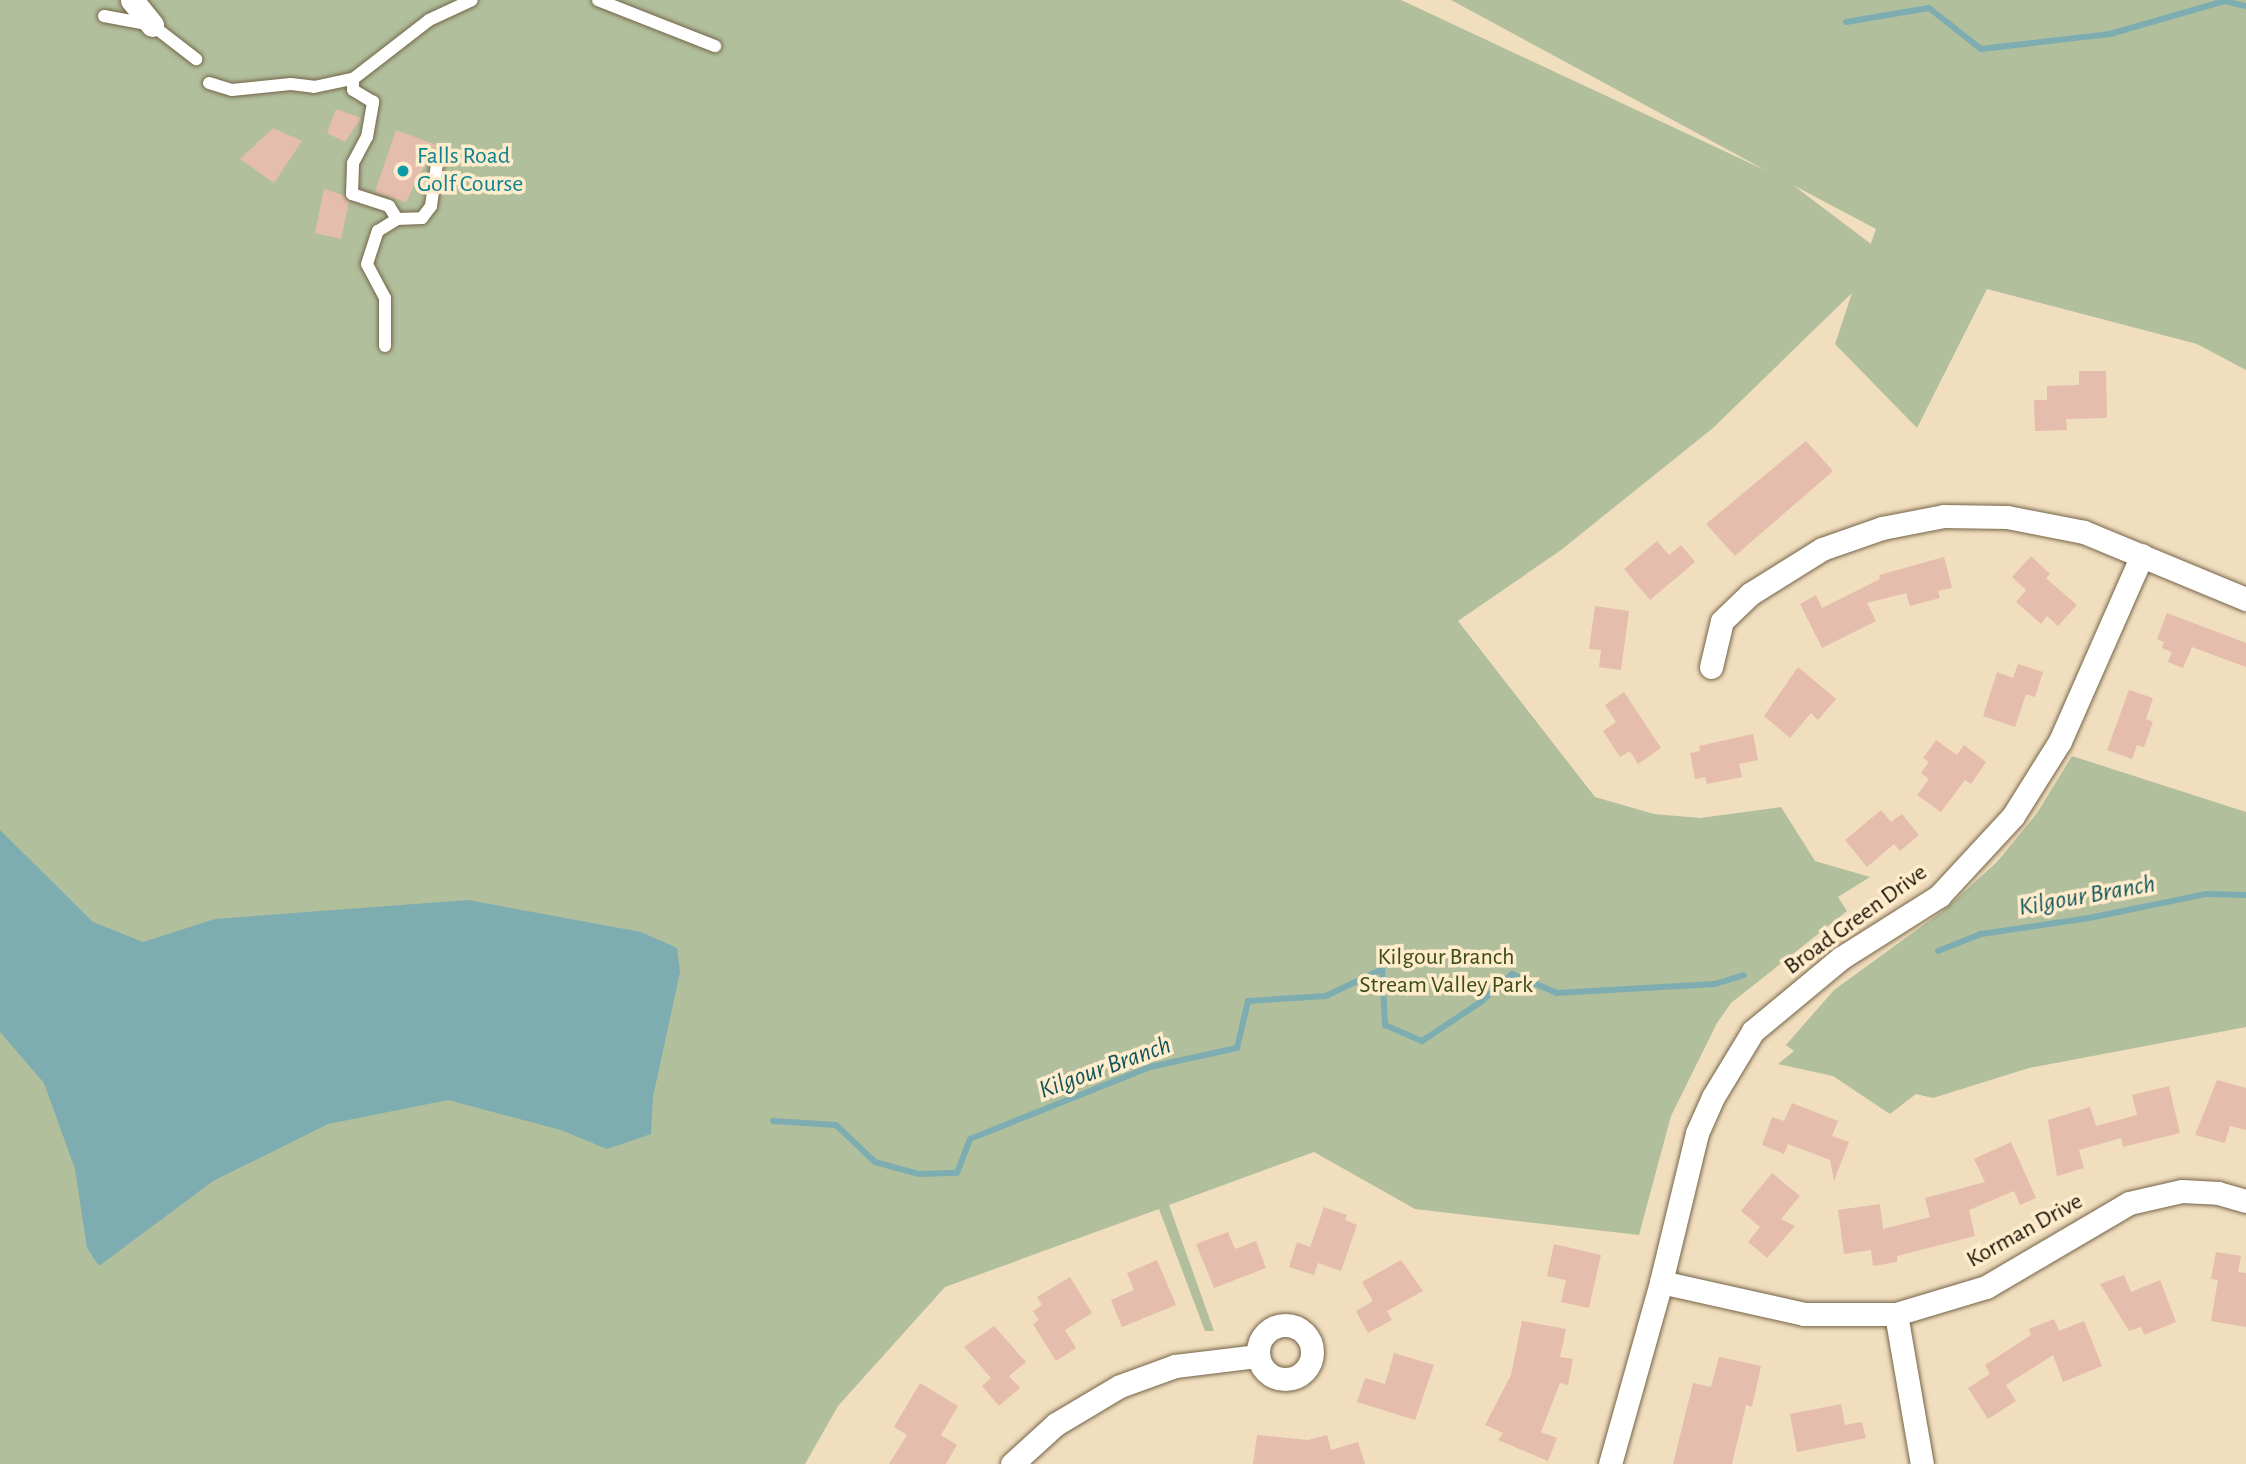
<!DOCTYPE html>
<html>
<head>
<meta charset="utf-8">
<style>
	body { margin:0 }
	#map { position:relative; width:2246px; height:1464px; overflow:hidden; background:#f1debf; font-family:"Alegreya Sans",sans-serif }
	div>[style] { position:absolute }
	[style*='--x'] { left:calc(var(--x)*1px); top:calc(var(--y)*1px); width:calc(var(--w)*1px); rotate:calc(var(--a)*1deg) }
	.green>* { inset:0; background:#b1bf9c }
	.water>* { inset:0; background:#7dadb1 }
	.stream>* { height:6px; margin:-3px; padding:0 3px; transform-origin:3px; border-radius:3px; background:#7dadb1 }
	.building>* { inset:0; background:#e4bdac }
	.roads { filter:drop-shadow(0 0 2px #756448) drop-shadow(0 0 2px #756448) }
	.service>* { height:12px; margin:-6px; padding:0 6px; transform-origin:6px; border-radius:6px; background:#fff }
	.minor>* { height:23px; margin:-11.5px; padding:0 11.5px; transform-origin:11.5px; border-radius:11.5px; background:#fff }
	.minor>.ring { margin:-11.5px; padding:0; box-sizing:content-box; background:none; border:23px solid #fff; border-radius:50% }
	.dots>* { width:19px; height:19px; translate:-50% -50%; box-sizing:border-box; border:4px solid #ffeccc; border-radius:50% }
	span { translate:-50% -50%; white-space:nowrap; text-align:center; line-height:1.15; -webkit-text-stroke:7px #ffeccc; paint-order:stroke }
	.culture-label { font-size:24px; color:#0d838f }
	.left { translate:0 -50%; text-align:left }
	.street-label { font-size:24px; color:#191207 }
	.park-label { font-size:24px; color:#3a4d16 }
	.water-label { font-size:26px; color:#11565b; font-style:italic }
</style>
</head>
<body>
<div id="map">
	<div class="green">
		<div style="clip-path:polygon(evenodd,0 0,1401px 0,1767px 171px,1451px 0,2246px 0,2246px 370px,2197px 344px,1987px 289px,1917px 428px,1835px 344px,1852px 293px,1713px 428px,1561px 550px,1458px 621px,1595px 797px,1654px 814px,1700px 818px,1781px 807px,1815px 861px,1870px 877px,1838px 897px,1847px 911px,1731px 1003px,1717px 1023px,1671px 1116px,1639px 1235px,1415px 1209px,1314px 1152px,1169px 1205px,1214px 1331px,1205px 1331px,1159px 1209px,945px 1287px,838px 1406px,805px 1464px,0 1464px,0 0,1793px 185px,1876px 229px,1871px 243px,1871px 244px,1793px 185px)"></div>
		<div style="clip-path:polygon(2072px 756px,2246px 812px,2246px 1027px,2029px 1068px,1933px 1098px,1916px 1094px,1890px 1114px,1833px 1076px,1778px 1064px,1794px 1051px,1786px 1045px,1834px 990px,1944px 910px,1997px 862px,2037px 813px)"></div>
	</div>
	<div class="water">
		<div style="clip-path:polygon(0 830px,93px 922px,143px 942px,215px 919px,468px 900px,641px 932px,677px 948px,680px 972px,653px 1097px,651px 1134px,607px 1149px,561px 1130px,448px 1100px,328px 1124px,213px 1181px,99px 1266px,87px 1248px,75px 1169px,44px 1083px,0 1032px)"></div>
	</div>
	<div class="stream">
		<div style="--x:1846;--y:22;--w:84;--a:-9.6"></div>
		<div style="--x:1929;--y:8;--w:66;--a:38.3"></div>
		<div style="--x:1981;--y:49;--w:130;--a:-6.6"></div>
		<div style="--x:2110;--y:34;--w:119;--a:-16.1"></div>
		<div style="--x:2224;--y:1;--w:23;--a:13"></div>
		<div style="--x:1938;--y:951;--w:46;--a:-21.6"></div>
		<div style="--x:1981;--y:934;--w:109;--a:-8.4"></div>
		<div style="--x:2089;--y:918;--w:119;--a:-11.6"></div>
		<div style="--x:2206;--y:894;--w:40;--a:1.4"></div>
		<div style="--x:773;--y:1121;--w:63;--a:3.6"></div>
		<div style="--x:836;--y:1125;--w:54;--a:43.5"></div>
		<div style="--x:875;--y:1162;--w:46;--a:15.3"></div>
		<div style="--x:919;--y:1174;--w:38;--a:-2"></div>
		<div style="--x:957;--y:1173;--w:36;--a:-69"></div>
		<div style="--x:970;--y:1139;--w:194;--a:-21.8"></div>
		<div style="--x:1150;--y:1067;--w:89;--a:-12.3"></div>
		<div style="--x:1237;--y:1048;--w:48;--a:-76.8"></div>
		<div style="--x:1248;--y:1001;--w:78;--a:-3.7"></div>
		<div style="--x:1326;--y:996;--w:62;--a:-25.7"></div>
		<div style="--x:1382;--y:969;--w:56;--a:86.9"></div>
		<div style="--x:1385;--y:1025;--w:40;--a:23.4"></div>
		<div style="--x:1422;--y:1041;--w:71;--a:-33.5"></div>
		<div style="--x:1481;--y:1002;--w:42;--a:-42.1"></div>
		<div style="--x:1512;--y:974;--w:49;--a:22.9"></div>
		<div style="--x:1557;--y:993;--w:158;--a:-3.3"></div>
		<div style="--x:1715;--y:984;--w:30;--a:-17"></div>
	</div>
	<div class="building">
		<div style="clip-path:polygon(336px 109px,361px 118px,345px 142px,327px 133px)"></div>
		<div style="clip-path:polygon(273px 128px,302px 141px,274px 183px,240px 159px)"></div>
		<div style="clip-path:polygon(396px 130px,439px 146px,431px 152px,406px 202px,375px 192px)"></div>
		<div style="clip-path:polygon(324px 189px,343px 195px,349px 202px,341px 239px,315px 233px)"></div>
		<div style="clip-path:polygon(2079px 371px,2106px 371px,2107px 418px,2066px 419px,2067px 430px,2035px 431px,2034px 400px,2047px 400px,2047px 386px,2079px 385px)"></div>
		<div style="clip-path:polygon(1806px 441px,1833px 471px,1735px 556px,1706px 524px)"></div>
		<div style="clip-path:polygon(1657px 541px,1669px 555px,1681px 545px,1695px 562px,1650px 600px,1624px 569px)"></div>
		<div style="clip-path:polygon(2031px 556px,2050px 574px,2046px 578px,2077px 605px,2058px 626px,2047px 616px,2041px 624px,2016px 602px,2026px 590px,2012px 577px)"></div>
		<div style="clip-path:polygon(1944px 557px,1952px 588px,1938px 591px,1940px 598px,1910px 606px,1906px 593px,1867px 603px,1876px 621px,1822px 648px,1800px 604px,1816px 595px,1822px 608px,1880px 579px,1879px 575px)"></div>
		<div style="clip-path:polygon(1595px 606px,1629px 611px,1621px 670px,1599px 667px,1601px 650px,1589px 649px)"></div>
		<div style="clip-path:polygon(2167px 613px,2246px 643px,2246px 667px,2192px 647px,2183px 668px,2168px 662px,2172px 652px,2162px 648px,2164px 642px,2157px 639px)"></div>
		<div style="clip-path:polygon(2018px 664px,2043px 672px,2035px 697px,2026px 694px,2015px 727px,1983px 716px,1997px 672px,2013px 678px)"></div>
		<div style="clip-path:polygon(1798px 667px,1836px 699px,1818px 720px,1811px 713px,1790px 738px,1764px 716px)"></div>
		<div style="clip-path:polygon(2129px 690px,2153px 698px,2146px 719px,2153px 722px,2144px 747px,2137px 745px,2132px 759px,2107px 750px)"></div>
		<div style="clip-path:polygon(1624px 692px,1661px 748px,1638px 764px,1630px 751px,1620px 757px,1603px 731px,1616px 722px,1605px 705px)"></div>
		<div style="clip-path:polygon(1753px 734px,1758px 760px,1739px 764px,1742px 777px,1707px 784px,1705px 777px,1695px 779px,1690px 753px,1700px 751px,1699px 746px)"></div>
		<div style="clip-path:polygon(1936px 740px,1957px 755px,1964px 745px,1986px 762px,1971px 784px,1965px 780px,1941px 812px,1917px 795px,1929px 779px,1921px 773px,1929px 762px,1923px 758px)"></div>
		<div style="clip-path:polygon(1881px 810px,1891px 822px,1902px 814px,1919px 835px,1900px 851px,1894px 844px,1867px 867px,1845px 840px)"></div>
		<div style="clip-path:polygon(2217px 1080px,2246px 1088px,2246px 1130px,2230px 1126px,2225px 1143px,2195px 1135px)"></div>
		<div style="clip-path:polygon(2169px 1086px,2180px 1133px,2123px 1147px,2121px 1138px,2079px 1150px,2084px 1168px,2057px 1176px,2048px 1120px,2090px 1107px,2096px 1126px,2137px 1115px,2132px 1095px)"></div>
		<div style="clip-path:polygon(1792px 1103px,1838px 1121px,1832px 1136px,1849px 1142px,1834px 1181px,1830px 1160px,1788px 1144px,1784px 1154px,1762px 1145px,1772px 1117px,1784px 1121px)"></div>
		<div style="clip-path:polygon(2011px 1142px,2036px 1198px,2020px 1205px,2014px 1191px,1969px 1210px,1975px 1236px,1897px 1256px,1897px 1262px,1873px 1266px,1871px 1250px,1844px 1254px,1838px 1210px,1880px 1204px,1883px 1229px,1930px 1217px,1925px 1198px,1985px 1182px,1974px 1159px)"></div>
		<div style="clip-path:polygon(1772px 1173px,1800px 1196px,1781px 1219px,1795px 1226px,1767px 1258px,1748px 1242px,1760px 1227px,1741px 1211px)"></div>
		<div style="clip-path:polygon(1324px 1207px,1347px 1215px,1345px 1220px,1357px 1225px,1341px 1271px,1318px 1263px,1314px 1275px,1289px 1267px,1297px 1242px,1310px 1247px)"></div>
		<div style="clip-path:polygon(1228px 1232px,1235px 1249px,1256px 1241px,1266px 1268px,1214px 1288px,1196px 1244px)"></div>
		<div style="clip-path:polygon(1554px 1244px,1601px 1255px,1589px 1308px,1561px 1302px,1566px 1280px,1547px 1276px)"></div>
		<div style="clip-path:polygon(2216px 1252px,2241px 1256px,2238px 1272px,2246px 1273px,2246px 1327px,2211px 1321px,2218px 1280px,2211px 1279px)"></div>
		<div style="clip-path:polygon(1157px 1260px,1176px 1305px,1122px 1327px,1111px 1300px,1134px 1290px,1127px 1273px)"></div>
		<div style="clip-path:polygon(1401px 1260px,1423px 1291px,1387px 1311px,1392px 1320px,1368px 1333px,1356px 1311px,1373px 1301px,1362px 1282px)"></div>
		<div style="clip-path:polygon(2124px 1275px,2131px 1292px,2160px 1280px,2176px 1322px,2144px 1335px,2141px 1327px,2129px 1331px,2100px 1284px)"></div>
		<div style="clip-path:polygon(1070px 1277px,1092px 1313px,1065px 1330px,1076px 1348px,1056px 1361px,1033px 1324px,1039px 1320px,1033px 1311px,1042px 1305px,1037px 1297px)"></div>
		<div style="clip-path:polygon(2054px 1319px,2059px 1331px,2084px 1321px,2102px 1366px,2063px 1382px,2053px 1355px,2006px 1385px,2016px 1401px,1988px 1419px,1968px 1388px,1990px 1374px,1985px 1365px,2031px 1335px,2029px 1329px)"></div>
		<div style="clip-path:polygon(1522px 1321px,1566px 1329px,1560px 1357px,1573px 1359px,1568px 1385px,1560px 1383px,1541px 1432px,1557px 1438px,1548px 1461px,1498px 1440px,1503px 1433px,1485px 1425px,1511px 1375px)"></div>
		<div style="clip-path:polygon(994px 1326px,1026px 1362px,1009px 1376px,1020px 1388px,999px 1406px,982px 1386px,991px 1378px,964px 1347px)"></div>
		<div style="clip-path:polygon(1394px 1353px,1434px 1365px,1415px 1420px,1357px 1402px,1365px 1378px,1385px 1384px)"></div>
		<div style="clip-path:polygon(1719px 1357px,1761px 1366px,1752px 1407px,1746px 1405px,1732px 1464px,1673px 1464px,1693px 1383px,1711px 1387px)"></div>
		<div style="clip-path:polygon(920px 1383px,958px 1406px,941px 1435px,957px 1445px,946px 1464px,889px 1464px,907px 1435px,894px 1427px)"></div>
		<div style="clip-path:polygon(1841px 1404px,1845px 1425px,1862px 1422px,1866px 1438px,1797px 1452px,1790px 1414px)"></div>
		<div style="clip-path:polygon(1257px 1435px,1308px 1440px,1327px 1435px,1331px 1450px,1358px 1442px,1365px 1464px,1253px 1464px)"></div>
	</div>
	<div class="roads">
		<div class="service">
			<div style="--x:598;--y:0;--w:126;--a:21.5"></div>
			<div style="--x:104;--y:16;--w:49;--a:10.6"></div>
			<div style="--x:152;--y:25;--w:56;--a:37.7"></div>
			<div style="--x:209;--y:83;--w:24;--a:17"></div>
			<div style="--x:232;--y:90;--w:59;--a:-5.8"></div>
			<div style="--x:291;--y:84;--w:23;--a:7"></div>
			<div style="--x:314;--y:87;--w:40;--a:-12"></div>
			<div style="--x:397;--y:219;--w:15;--a:-122"></div>
			<div style="--x:389;--y:206;--w:39;--a:-162"></div>
			<div style="--x:352;--y:194;--w:31;--a:-88"></div>
			<div style="--x:353;--y:163;--w:30;--a:-62"></div>
			<div style="--x:367;--y:137;--w:36;--a:-80"></div>
			<div style="--x:373;--y:102;--w:23;--a:-149"></div>
			<div style="--x:353;--y:90;--w:11;--a:-90"></div>
			<div style="--x:353;--y:79;--w:96;--a:-37.8"></div>
			<div style="--x:429;--y:20;--w:47;--a:-24.9"></div>
			<div style="--x:385;--y:346;--w:48;--a:-90"></div>
			<div style="--x:385;--y:298;--w:38;--a:-118"></div>
			<div style="--x:367;--y:264;--w:35;--a:-72"></div>
			<div style="--x:378;--y:231;--w:22;--a:-32"></div>
			<div style="--x:397;--y:219;--w:25;--a:-2"></div>
			<div style="--x:422;--y:218;--w:15;--a:-53"></div>
			<div style="--x:431;--y:206;--w:49;--a:-81.9"></div>
		</div>
		<div class="minor">
			<div style="--x:132;--y:0;--w:32;--a:51"></div>
			<div style="--x:1711;--y:667;--w:47;--a:-76.6"></div>
			<div style="--x:1722;--y:621;--w:39;--a:-44"></div>
			<div style="--x:1750;--y:594;--w:85;--a:-32"></div>
			<div style="--x:1822;--y:549;--w:64;--a:-19.3"></div>
			<div style="--x:1882;--y:528;--w:63;--a:-11"></div>
			<div style="--x:1944;--y:516;--w:63;--a:0.9"></div>
			<div style="--x:2007;--y:517;--w:78;--a:11"></div>
			<div style="--x:2084;--y:532;--w:175;--a:22.5"></div>
			<div style="--x:1661;--y:1282;--w:147;--a:12.6"></div>
			<div style="--x:1804;--y:1314;--w:92;--a:0"></div>
			<div style="--x:1896;--y:1314;--w:94;--a:-16.7"></div>
			<div style="--x:1986;--y:1287;--w:166;--a:-30.4"></div>
			<div style="--x:2129;--y:1203;--w:54;--a:-12.8"></div>
			<div style="--x:2182;--y:1191;--w:36;--a:3"></div>
			<div style="--x:2218;--y:1193;--w:29;--a:16"></div>
			<div style="--x:1896;--y:1314;--w:152;--a:80.2"></div>
			<div class="ring" style="left:1258px;top:1325px;width:31px;height:31px"></div>
			<div style="--x:1012;--y:1464;--w:59;--a:-42.3"></div>
			<div style="--x:1056;--y:1424;--w:74;--a:-30.7"></div>
			<div style="--x:1120;--y:1386;--w:59;--a:-20"></div>
			<div style="--x:1175;--y:1366;--w:84;--a:-6.9"></div>
			<div style="--x:1610;--y:1464;--w:189;--a:-74.3"></div>
			<div style="--x:1661;--y:1282;--w:153;--a:-76.4"></div>
			<div style="--x:1697;--y:1133;--w:39;--a:-66"></div>
			<div style="--x:1713;--y:1097;--w:77;--a:-58.8"></div>
			<div style="--x:1753;--y:1031;--w:114;--a:-39.7"></div>
			<div style="--x:1841;--y:958;--w:116;--a:-32.3"></div>
			<div style="--x:1939;--y:896;--w:109;--a:-47.2"></div>
			<div style="--x:2013;--y:816;--w:89;--a:-57.9"></div>
			<div style="--x:2060;--y:741;--w:203;--a:-66.2"></div>
		</div>
	</div>
	<div class="dots">
		<div style="left:403px;top:171px;background:#0f9aa8"></div>
	</div>
	<div class="culture-label">
		<span class="left" style="left:417px;top:171px">Falls Road<br>Golf Course</span>
	</div>
	<div class="street-label">
		<span style="left:1856px;top:920px;rotate:-36deg">Broad Green Drive</span>
		<span style="left:2025px;top:1231px;rotate:-29deg">Korman Drive</span>
	</div>
	<div class="park-label">
		<span style="left:1446px;top:972px">Kilgour Branch<br>Stream Valley Park</span>
	</div>
	<div class="water-label">
		<span style="left:2087px;top:896px;rotate:-10deg">Kilgour Branch</span>
		<span style="left:1105px;top:1068px;rotate:-20deg">Kilgour Branch</span>
	</div>
</div>
</body>
</html>
